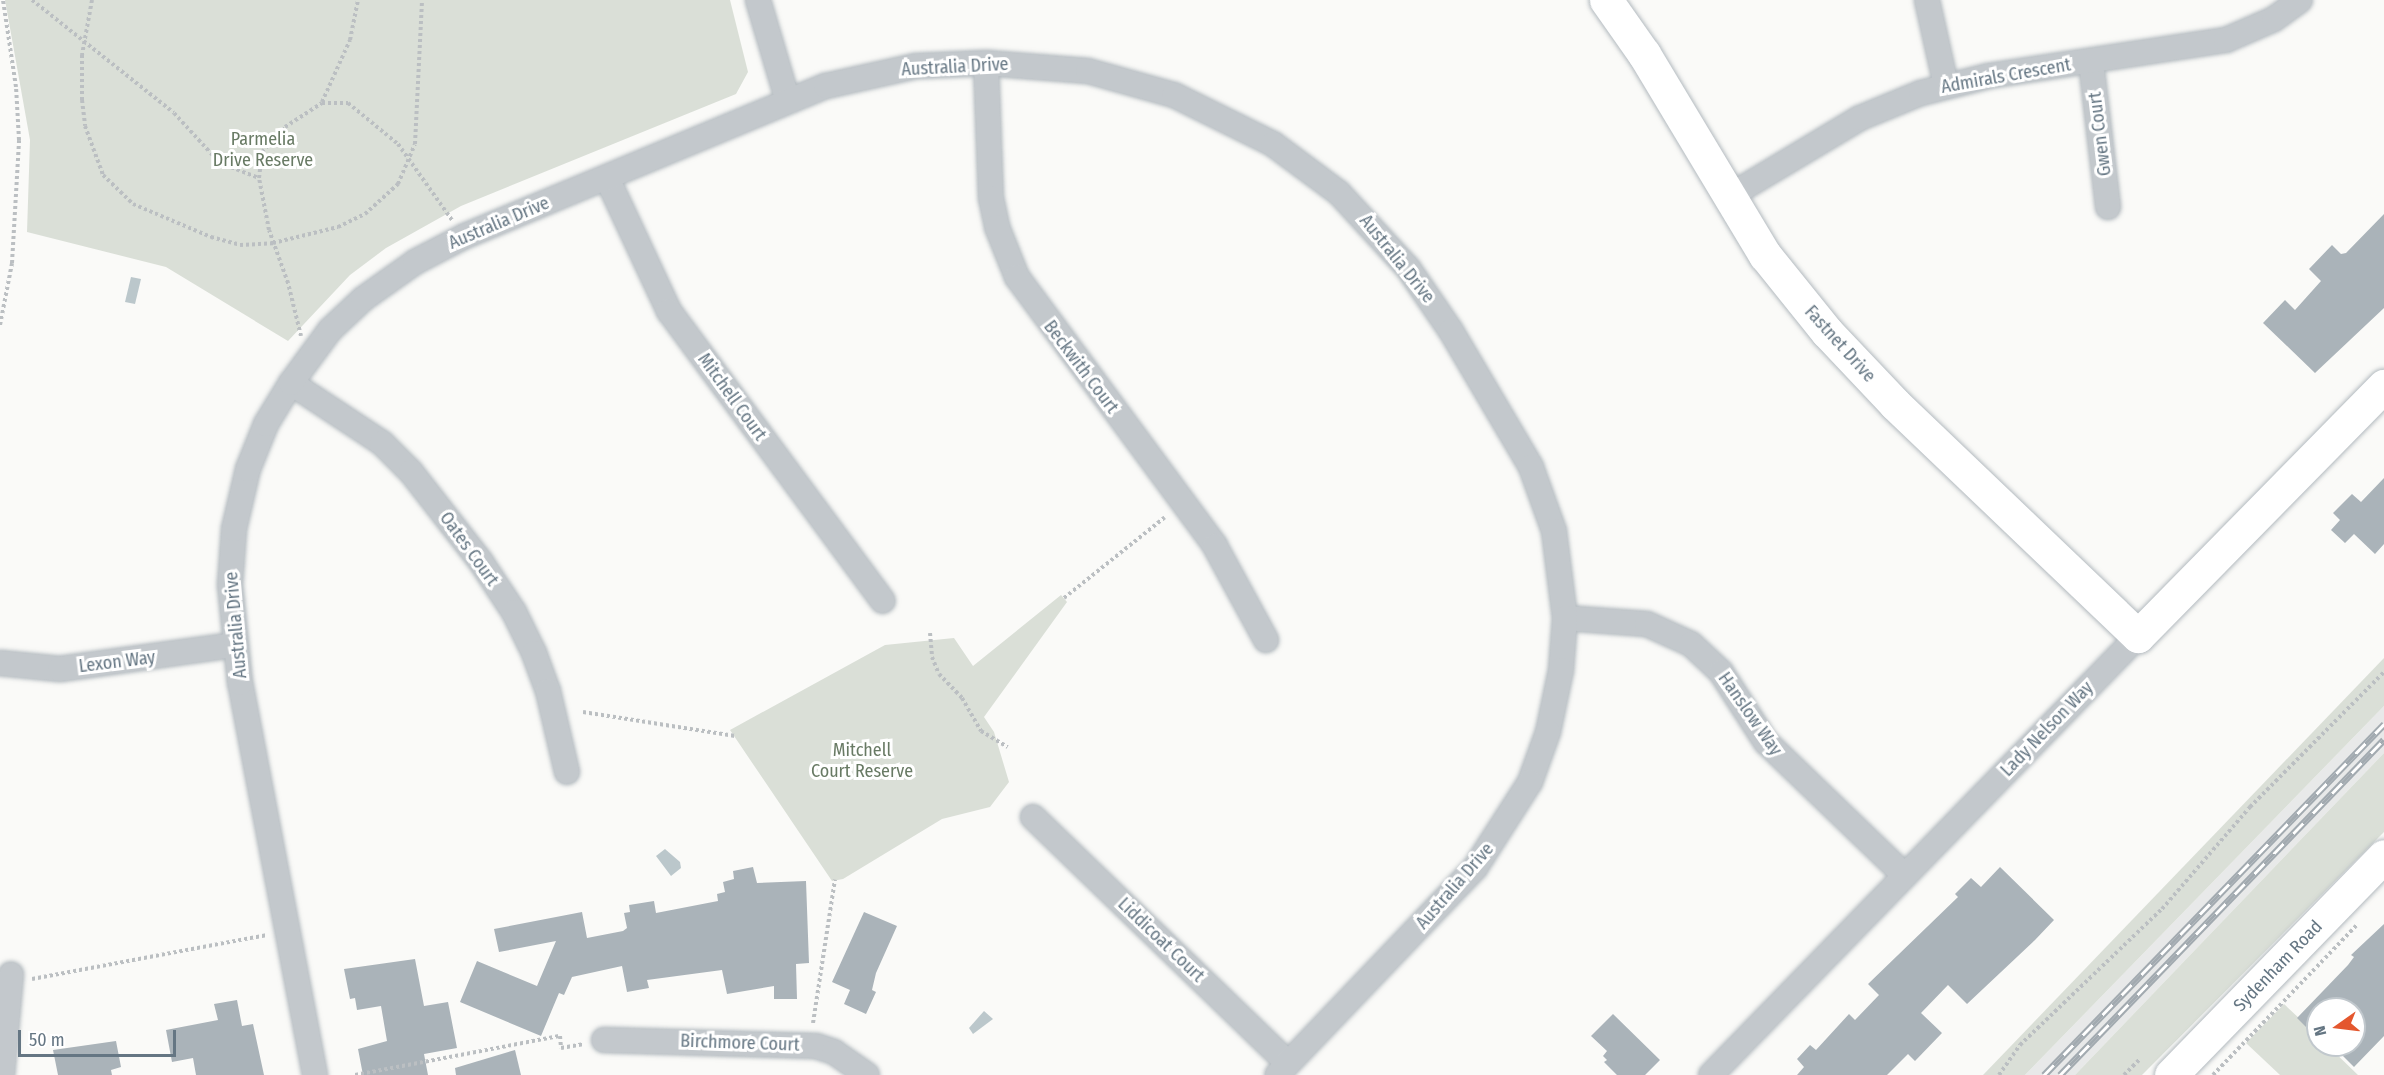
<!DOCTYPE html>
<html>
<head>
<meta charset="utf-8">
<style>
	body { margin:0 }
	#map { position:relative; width:2384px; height:1075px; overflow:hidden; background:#fafaf8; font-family:"Fira Sans Condensed",sans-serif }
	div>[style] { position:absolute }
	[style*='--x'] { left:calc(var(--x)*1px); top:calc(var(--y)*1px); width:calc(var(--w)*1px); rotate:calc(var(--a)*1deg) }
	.built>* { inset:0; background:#e8e9e9 }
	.green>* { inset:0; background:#dadfd7 }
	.water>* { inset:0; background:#bbc7cb }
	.building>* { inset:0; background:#aab3b9 }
	.path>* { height:4px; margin-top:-2px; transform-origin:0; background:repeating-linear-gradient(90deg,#bbbfc2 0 3px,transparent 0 6px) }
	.roads { filter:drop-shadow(0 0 2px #b3babf) drop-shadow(0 0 2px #b3babf) }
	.street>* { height:24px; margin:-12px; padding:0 12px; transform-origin:12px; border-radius:12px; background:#c3c8cc }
	.secondary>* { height:33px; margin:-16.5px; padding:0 16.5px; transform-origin:16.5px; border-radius:16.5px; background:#fff }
	.rail>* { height:7px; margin-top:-3.5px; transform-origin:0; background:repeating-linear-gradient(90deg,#fff 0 14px,#a2aab0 0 28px); box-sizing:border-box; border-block:2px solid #a2aab0 }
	span { translate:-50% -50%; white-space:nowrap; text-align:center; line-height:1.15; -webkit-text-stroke:6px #fff; paint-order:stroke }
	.street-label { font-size:18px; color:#657683 }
	.park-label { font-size:18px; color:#687a64 }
	.north { position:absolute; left:2306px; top:997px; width:60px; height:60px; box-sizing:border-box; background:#fff; border:2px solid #c1c8cd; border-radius:50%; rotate:256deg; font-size:16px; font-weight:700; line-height:24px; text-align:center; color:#657683 }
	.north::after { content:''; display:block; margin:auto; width:21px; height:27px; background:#e4572e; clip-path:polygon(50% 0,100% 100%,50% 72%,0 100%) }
	.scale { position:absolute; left:18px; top:1030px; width:158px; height:27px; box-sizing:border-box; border:3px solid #657683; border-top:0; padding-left:8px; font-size:18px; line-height:21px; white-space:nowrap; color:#657683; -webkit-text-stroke:4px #fff; paint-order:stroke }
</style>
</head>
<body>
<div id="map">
	<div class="built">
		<div style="clip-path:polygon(2384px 706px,2384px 753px,2075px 1075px,2025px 1075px)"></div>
	</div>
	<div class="green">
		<div style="clip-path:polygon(5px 0,730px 0,748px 72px,736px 94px,461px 206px,386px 248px,350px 275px,288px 341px,166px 267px,27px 232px,30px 140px)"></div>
		<div style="clip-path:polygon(1061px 595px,1067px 602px,984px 717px,994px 732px,1009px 782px,990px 807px,942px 819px,843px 879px,832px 881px,730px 730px,885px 645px,954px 638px,973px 666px)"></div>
		<div style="clip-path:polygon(2384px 658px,2384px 706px,2025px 1075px,1983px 1075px)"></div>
		<div style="clip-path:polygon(2384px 753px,2384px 832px,2142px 1075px,2075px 1075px)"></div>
		<div style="clip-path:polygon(2284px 1004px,2318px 1036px,2318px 1045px,2327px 1045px,2358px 1075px,2280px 1075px,2246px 1043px)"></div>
	</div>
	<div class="water">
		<div style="clip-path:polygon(131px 277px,141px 279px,135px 304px,125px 302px)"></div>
		<div style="clip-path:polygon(665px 849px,680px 862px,681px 868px,671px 876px,656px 856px)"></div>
		<div style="clip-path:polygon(984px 1011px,993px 1019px,973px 1034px,969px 1028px)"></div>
	</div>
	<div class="building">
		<div style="clip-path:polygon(2384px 214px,2384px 308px,2315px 373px,2263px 323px,2285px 300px,2295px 310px,2321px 281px,2309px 269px,2332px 245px,2341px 254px,2346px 253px)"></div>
		<div style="clip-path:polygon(2384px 478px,2384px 544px,2375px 554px,2354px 534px,2345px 543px,2331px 530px,2340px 520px,2333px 513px,2352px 494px,2361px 502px)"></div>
		<div style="clip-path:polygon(753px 867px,757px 883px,806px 881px,809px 963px,796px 964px,797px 999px,774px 999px,774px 986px,727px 994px,722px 970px,647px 980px,649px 988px,627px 992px,622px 966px,572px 977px,564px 995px,559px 993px,541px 1036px,460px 1002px,477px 961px,537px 986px,556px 941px,499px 952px,494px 929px,582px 912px,587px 938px,623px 931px,627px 928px,624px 913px,630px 912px,629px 905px,654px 901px,656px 913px,718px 901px,717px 894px,725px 892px,723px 882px,734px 879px,733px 871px)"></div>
		<div style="clip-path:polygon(2000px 867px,2054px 920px,2035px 940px,1967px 1004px,1948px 985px,1921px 1013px,1942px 1033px,1915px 1061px,1908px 1054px,1887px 1075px,1797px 1075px,1804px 1067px,1797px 1059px,1810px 1045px,1816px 1050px,1849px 1014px,1855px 1020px,1879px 995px,1868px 984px,1958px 897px,1955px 894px,1971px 878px,1981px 887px)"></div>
		<div style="clip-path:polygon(864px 912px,897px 926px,876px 973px,872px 990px,876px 992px,866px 1014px,844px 1004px,850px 990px,832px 982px)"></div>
		<div style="clip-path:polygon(2384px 924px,2384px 1036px,2354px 1067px,2332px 1045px,2354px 1045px,2354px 1009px,2318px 1009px,2318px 1039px,2297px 1018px,2348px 965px,2354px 957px,2351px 955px)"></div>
		<div style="clip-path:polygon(415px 959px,424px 1006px,448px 1002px,457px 1048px,424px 1054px,428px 1075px,363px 1075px,358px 1049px,387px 1041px,381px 1006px,357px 1010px,355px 998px,350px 999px,344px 969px)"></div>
		<div style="clip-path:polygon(237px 1000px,242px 1026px,253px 1024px,264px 1075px,196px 1075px,193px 1058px,172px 1062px,166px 1030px,218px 1020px,214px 1004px)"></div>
		<div style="clip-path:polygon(1613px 1014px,1660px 1060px,1645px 1075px,1617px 1075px,1604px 1062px,1607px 1060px,1603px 1056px,1607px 1051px,1591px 1036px)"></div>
		<div style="clip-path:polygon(116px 1041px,121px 1067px,111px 1070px,112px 1075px,58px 1075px,53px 1050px)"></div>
		<div style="clip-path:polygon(515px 1050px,521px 1075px,456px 1075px,455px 1068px)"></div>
	</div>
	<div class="path">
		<div style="--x:32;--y:0;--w:181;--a:38.5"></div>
		<div style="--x:174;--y:113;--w:68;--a:47.4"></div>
		<div style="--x:220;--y:163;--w:42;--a:21"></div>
		<div style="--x:92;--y:0;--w:56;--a:100.3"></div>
		<div style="--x:82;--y:55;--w:45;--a:90"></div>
		<div style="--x:82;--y:100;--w:26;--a:83"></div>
		<div style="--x:85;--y:126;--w:52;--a:69.8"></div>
		<div style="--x:103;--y:175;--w:42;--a:44"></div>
		<div style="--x:133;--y:204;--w:85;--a:22.9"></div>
		<div style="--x:211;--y:237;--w:30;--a:15"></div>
		<div style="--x:240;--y:245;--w:33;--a:-3"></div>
		<div style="--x:273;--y:243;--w:67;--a:-13.8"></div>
		<div style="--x:338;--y:227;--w:30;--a:-26"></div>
		<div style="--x:365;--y:214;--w:45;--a:-42.3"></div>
		<div style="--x:398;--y:184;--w:43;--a:-67"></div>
		<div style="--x:415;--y:144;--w:144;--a:-87.2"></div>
		<div style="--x:322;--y:102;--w:68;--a:-65.7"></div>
		<div style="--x:350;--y:40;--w:41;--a:-78.7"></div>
		<div style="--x:0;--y:325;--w:63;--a:-79"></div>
		<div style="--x:12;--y:263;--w:123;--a:-86.7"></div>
		<div style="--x:19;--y:140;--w:53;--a:-93.2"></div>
		<div style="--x:16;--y:87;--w:88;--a:-98.5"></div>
		<div style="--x:301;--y:336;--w:55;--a:-103.8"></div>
		<div style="--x:288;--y:283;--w:56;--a:-109.7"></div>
		<div style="--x:269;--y:230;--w:53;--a:-100.9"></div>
		<div style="--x:259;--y:178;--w:26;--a:-83"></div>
		<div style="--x:262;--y:152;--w:34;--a:-47"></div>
		<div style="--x:285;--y:127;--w:44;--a:-33"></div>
		<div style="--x:322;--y:103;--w:26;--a:0"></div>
		<div style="--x:348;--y:103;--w:65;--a:39.4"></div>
		<div style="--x:398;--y:144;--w:93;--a:54.6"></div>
		<div style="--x:1064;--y:598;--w:129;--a:-38.7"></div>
		<div style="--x:930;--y:633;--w:24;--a:85"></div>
		<div style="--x:932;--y:657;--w:18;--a:68"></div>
		<div style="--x:939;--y:674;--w:33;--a:46"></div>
		<div style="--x:962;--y:698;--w:38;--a:60"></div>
		<div style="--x:981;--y:731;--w:31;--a:31"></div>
		<div style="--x:583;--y:712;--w:154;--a:9"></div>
		<div style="--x:32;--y:979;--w:238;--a:-10.6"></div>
		<div style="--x:813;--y:1023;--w:145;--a:-81.3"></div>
		<div style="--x:355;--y:1075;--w:209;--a:-10.8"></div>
		<div style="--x:560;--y:1036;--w:12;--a:85"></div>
		<div style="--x:561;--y:1048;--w:22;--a:-10"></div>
		<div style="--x:1999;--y:1075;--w:37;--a:-55"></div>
		<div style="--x:2020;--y:1045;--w:197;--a:-43.8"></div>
		<div style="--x:2162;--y:909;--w:135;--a:-49.2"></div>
		<div style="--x:2250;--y:807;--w:190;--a:-45.2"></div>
		<div style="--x:2124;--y:1075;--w:23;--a:-45"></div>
		<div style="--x:2213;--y:1075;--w:209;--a:-46.2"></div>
	</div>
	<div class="roads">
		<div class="street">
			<div style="--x:758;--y:0;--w:105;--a:73.5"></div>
			<div style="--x:1927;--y:0;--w:87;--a:77.4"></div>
			<div style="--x:2091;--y:62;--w:146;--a:83.3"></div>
			<div style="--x:986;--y:63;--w:135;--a:87.9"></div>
			<div style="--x:991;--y:198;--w:30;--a:78"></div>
			<div style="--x:997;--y:227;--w:54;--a:68.2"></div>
			<div style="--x:1017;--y:277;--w:334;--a:53.6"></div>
			<div style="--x:1215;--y:546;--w:107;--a:61.5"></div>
			<div style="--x:607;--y:178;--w:147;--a:65"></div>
			<div style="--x:669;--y:311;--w:360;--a:53.6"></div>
			<div style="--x:1728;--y:197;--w:154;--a:-30.9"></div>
			<div style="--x:1860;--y:118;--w:66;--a:-22.3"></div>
			<div style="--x:1921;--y:93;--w:69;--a:-14.2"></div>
			<div style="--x:1988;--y:76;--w:241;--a:-8.6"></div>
			<div style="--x:2226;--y:40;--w:52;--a:-23.6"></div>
			<div style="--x:2274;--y:19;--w:32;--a:-36"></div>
			<div style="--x:291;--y:383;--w:109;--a:33.4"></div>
			<div style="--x:382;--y:443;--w:41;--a:45"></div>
			<div style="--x:411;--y:472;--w:114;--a:52.1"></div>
			<div style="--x:481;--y:562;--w:60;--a:56.6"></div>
			<div style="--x:514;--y:612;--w:46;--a:64"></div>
			<div style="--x:534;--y:653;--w:40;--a:69.8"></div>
			<div style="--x:548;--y:691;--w:83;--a:76.8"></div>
			<div style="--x:1565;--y:618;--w:82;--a:4.2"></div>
			<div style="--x:1647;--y:624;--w:48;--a:24.4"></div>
			<div style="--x:1691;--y:644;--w:41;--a:43"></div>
			<div style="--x:1721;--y:672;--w:83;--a:57.3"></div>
			<div style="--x:1766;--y:742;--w:192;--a:43.9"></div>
			<div style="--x:0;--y:663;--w:60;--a:5.7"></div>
			<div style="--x:60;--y:669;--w:176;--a:-7.9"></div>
			<div style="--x:1033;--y:817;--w:354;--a:44"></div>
			<div style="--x:604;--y:1040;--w:212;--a:1.6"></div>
			<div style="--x:816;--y:1046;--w:19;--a:18"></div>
			<div style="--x:834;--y:1052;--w:40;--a:34.9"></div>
			<div style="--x:2;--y:1075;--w:101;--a:-84.9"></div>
			<div style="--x:315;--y:1075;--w:399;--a:-100.8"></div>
			<div style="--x:240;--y:683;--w:99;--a:-95.8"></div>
			<div style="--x:230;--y:585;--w:56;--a:-85.9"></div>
			<div style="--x:234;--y:529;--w:62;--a:-76.9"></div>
			<div style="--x:248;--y:469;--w:48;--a:-68.2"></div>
			<div style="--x:266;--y:424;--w:48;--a:-58.6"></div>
			<div style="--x:291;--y:383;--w:66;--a:-53.7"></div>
			<div style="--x:330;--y:330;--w:45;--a:-43.2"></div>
			<div style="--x:363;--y:299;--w:64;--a:-35.4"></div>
			<div style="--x:415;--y:262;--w:56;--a:-27.5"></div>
			<div style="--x:465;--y:236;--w:391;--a:-22.6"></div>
			<div style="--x:826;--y:86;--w:92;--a:-12.5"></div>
			<div style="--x:916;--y:66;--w:70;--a:-2.5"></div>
			<div style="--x:986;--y:63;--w:102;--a:4.5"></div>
			<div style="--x:1088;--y:71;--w:89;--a:15.6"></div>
			<div style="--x:1174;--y:95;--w:110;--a:26.3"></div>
			<div style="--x:1273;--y:144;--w:82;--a:36.6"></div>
			<div style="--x:1339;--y:193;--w:102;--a:47.4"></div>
			<div style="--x:1408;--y:268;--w:76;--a:55.7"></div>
			<div style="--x:1451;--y:331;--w:158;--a:59.5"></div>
			<div style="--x:1531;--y:467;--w:68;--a:70.2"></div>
			<div style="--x:1554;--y:531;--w:88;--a:82.8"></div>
			<div style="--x:1565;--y:618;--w:52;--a:94.4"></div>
			<div style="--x:1561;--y:670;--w:63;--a:101.8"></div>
			<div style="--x:1548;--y:732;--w:53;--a:109.8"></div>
			<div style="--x:1530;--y:782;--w:102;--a:122.6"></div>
			<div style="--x:1475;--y:868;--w:286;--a:133.7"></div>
			<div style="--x:1711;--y:1075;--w:612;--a:-45.79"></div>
		</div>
		<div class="secondary">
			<div style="--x:1606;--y:0;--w:66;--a:54.9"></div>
			<div style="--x:1644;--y:54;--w:235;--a:59"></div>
			<div style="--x:1765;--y:255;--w:99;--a:51.2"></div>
			<div style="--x:1827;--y:332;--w:99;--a:46.6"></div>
			<div style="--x:1895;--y:404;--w:336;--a:43.7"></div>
			<div style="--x:2138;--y:636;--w:351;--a:-45.5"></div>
			<div style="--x:2171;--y:1075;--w:305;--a:-45.8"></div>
		</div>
	</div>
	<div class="rail">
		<div style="--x:2044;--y:1075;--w:489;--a:-45.9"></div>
		<div style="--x:2060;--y:1075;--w:466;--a:-46"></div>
	</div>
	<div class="street-label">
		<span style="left:955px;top:67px;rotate:-3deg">Australia Drive</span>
		<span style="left:2006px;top:76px;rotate:-10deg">Admirals Crescent</span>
		<span style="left:2100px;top:134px;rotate:-97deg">Gwen Court</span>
		<span style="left:499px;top:223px;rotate:-23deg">Australia Drive</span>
		<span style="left:1397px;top:259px;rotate:51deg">Australia Drive</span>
		<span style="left:1840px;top:344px;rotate:48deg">Fastnet Drive</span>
		<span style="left:1081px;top:367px;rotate:53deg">Beckwith Court</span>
		<span style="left:732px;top:397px;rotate:54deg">Mitchell Court</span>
		<span style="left:469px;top:549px;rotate:54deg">Oates Court</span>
		<span style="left:236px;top:625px;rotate:-95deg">Australia Drive</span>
		<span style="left:117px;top:662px;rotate:-7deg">Lexon Way</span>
		<span style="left:1750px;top:714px;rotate:55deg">Hanslow Way</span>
		<span style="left:2047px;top:729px;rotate:-46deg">Lady Nelson Way</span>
		<span style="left:1455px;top:886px;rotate:-49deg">Australia Drive</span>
		<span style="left:1161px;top:940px;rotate:44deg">Liddicoat Court</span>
		<span style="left:2278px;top:966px;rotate:-46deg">Sydenham Road</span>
		<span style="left:740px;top:1043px;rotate:2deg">Birchmore Court</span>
	</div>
	<div class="park-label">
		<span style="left:263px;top:150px">Parmelia<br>Drive Reserve</span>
		<span style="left:862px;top:761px">Mitchell<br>Court Reserve</span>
	</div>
	<div class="north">N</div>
	<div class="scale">50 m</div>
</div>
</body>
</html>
